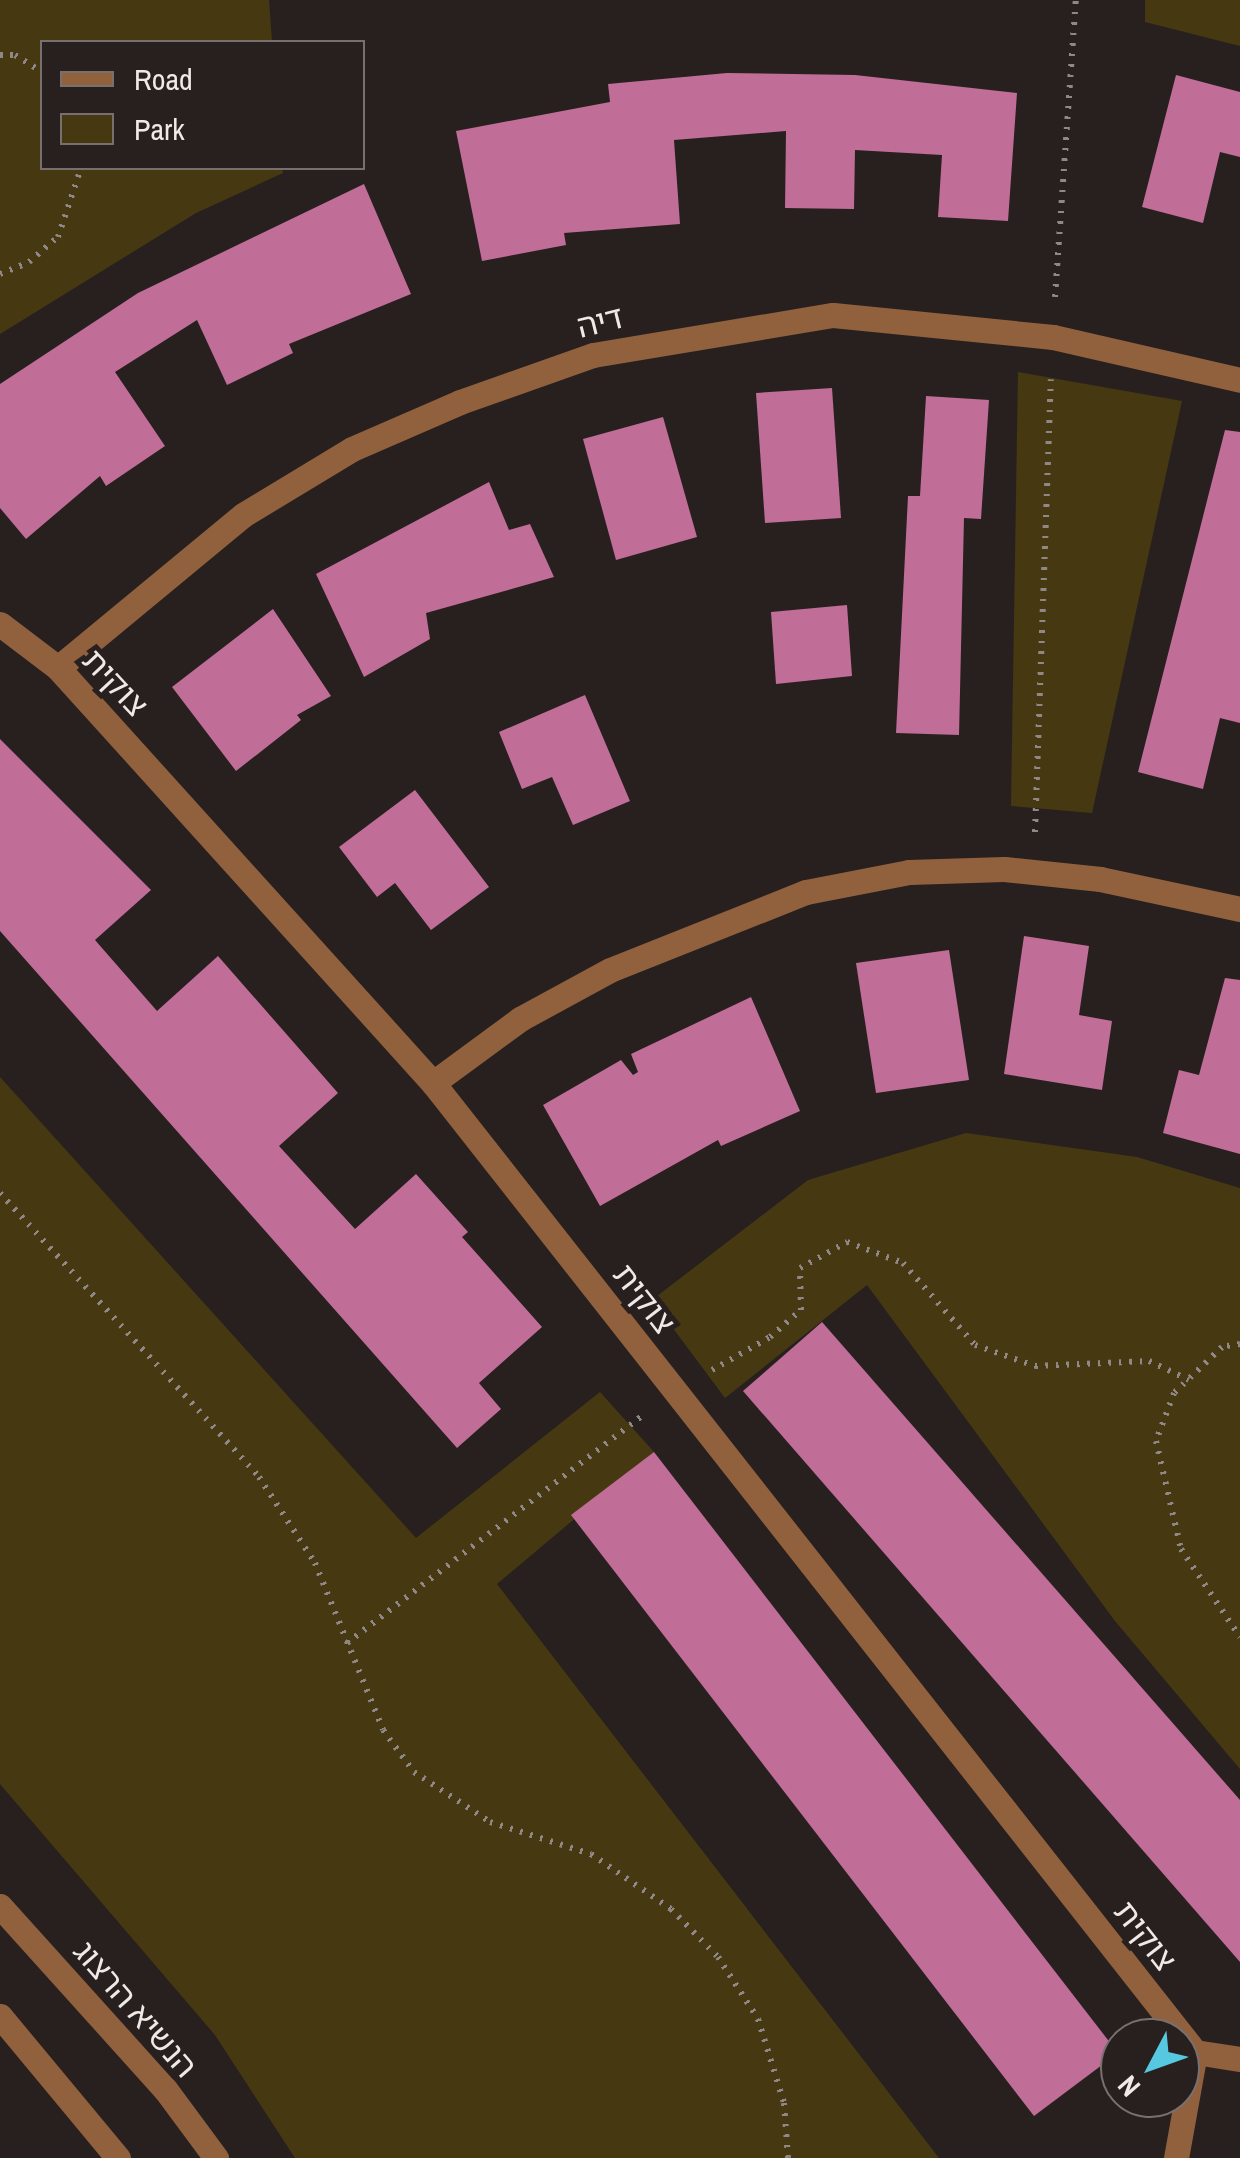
<!DOCTYPE html>
<html>
<head>
<meta charset="utf-8">
<style>
	body { margin:0 }
	#map { position:relative; width:1240px; height:2158px; overflow:hidden; background:#28201f; font-family:"Archivo Narrow","Noto Sans Hebrew",sans-serif }
	div>[style] { position:absolute }
	[style*='--x'] { left:calc(var(--x)*1px); top:calc(var(--y)*1px); width:calc(var(--w)*1px); rotate:calc(var(--a)*1deg) }
	.green>* { inset:0; background:#463912 }
	.building>* { inset:0; background:#c06d98 }
	.path>* { height:6px; margin-top:-3px; transform-origin:0; background:repeating-linear-gradient(90deg,#8f8887 0 2.5px,transparent 0 10.5px) }
	.minor>* { height:25px; margin:-12.5px; padding:0 12.5px; transform-origin:12.5px; border-radius:12.5px; background:#91613e }
	span { translate:-50% -50%; white-space:nowrap; text-align:center; line-height:1.15; -webkit-text-stroke:10px #28201f; paint-order:stroke }
	.street-label { font-size:32px; color:#efe9e8 }
	.legend { position:absolute; left:40px; top:40px; width:325px; height:130px; box-sizing:border-box; background:#28201f; border:2px solid #78706f; margin:0; padding:12px 18px; list-style:none; font-size:30px; color:#efe9e8 }
	.legend li { display:flex; align-items:center; gap:20px; height:50px }
	.legend b { width:50px; border:2px solid #78706f }
	.north { position:absolute; left:1100px; top:2018px; width:100px; height:100px; box-sizing:border-box; background:#28201f; border:2px solid #78706f; border-radius:50%; rotate:229deg; font-size:28px; font-weight:700; line-height:40px; text-align:center; color:#efe9e8 }
	.north::after { content:''; display:block; margin:auto; width:35px; height:45px; background:#56c9e1; clip-path:polygon(50% 0,100% 100%,50% 72%,0 100%) }
</style>
</head>
<body>
<div id="map">
	<div class="green">
		<div style="clip-path:polygon(0 0,269px 0,272px 42px,42px 42px,42px 168px,282px 168px,283px 173px,196px 213px,0 334px)"></div>
		<div style="clip-path:polygon(1145px 0,1240px 0,1240px 46px,1145px 22px)"></div>
		<div style="clip-path:polygon(1018px 372px,1182px 401px,1092px 813px,1011px 806px)"></div>
		<div style="clip-path:polygon(0 1077px,416px 1538px,600px 1392px,654px 1452px,497px 1584px,939px 2158px,295px 2158px,215px 2035px,0 1784px)"></div>
		<div style="clip-path:polygon(966px 1133px,1137px 1157px,1240px 1188px,1240px 1769px,1115px 1621px,867px 1285px,725px 1398px,652px 1300px,808px 1180px)"></div>
	</div>
	<div class="building">
		<div style="clip-path:polygon(727px 73px,855px 75px,1017px 93px,1008px 221px,938px 217px,942px 155px,855px 150px,854px 209px,785px 208px,786px 131px,674px 140px,680px 224px,564px 233px,566px 245px,482px 261px,456px 131px,610px 102px,608px 84px)"></div>
		<div style="clip-path:polygon(1176px 75px,1240px 92px,1240px 157px,1220px 152px,1203px 223px,1142px 207px)"></div>
		<div style="clip-path:polygon(364px 184px,411px 294px,289px 344px,293px 353px,227px 385px,197px 320px,115px 372px,165px 446px,106px 486px,100px 476px,26px 539px,0 508px,0 384px,138px 293px)"></div>
		<div style="clip-path:polygon(832px 388px,841px 518px,765px 523px,756px 393px)"></div>
		<div style="clip-path:polygon(926px 396px,989px 400px,981px 519px,964px 518px,959px 735px,896px 733px,908px 496px,920px 496px)"></div>
		<div style="clip-path:polygon(663px 417px,697px 537px,616px 560px,583px 439px)"></div>
		<div style="clip-path:polygon(1225px 430px,1240px 432px,1240px 723px,1220px 718px,1203px 789px,1138px 772px)"></div>
		<div style="clip-path:polygon(489px 482px,509px 530px,530px 524px,554px 577px,426px 613px,430px 639px,364px 677px,316px 574px)"></div>
		<div style="clip-path:polygon(847px 605px,852px 676px,776px 684px,771px 612px)"></div>
		<div style="clip-path:polygon(273px 609px,331px 696px,297px 715px,301px 720px,236px 771px,172px 687px)"></div>
		<div style="clip-path:polygon(585px 695px,630px 801px,573px 825px,552px 777px,522px 789px,499px 732px)"></div>
		<div style="clip-path:polygon(0 739px,151px 890px,95px 940px,157px 1011px,218px 956px,338px 1093px,279px 1146px,355px 1229px,416px 1174px,468px 1232px,462px 1237px,542px 1327px,479px 1383px,501px 1409px,457px 1448px,0 931px)"></div>
		<div style="clip-path:polygon(415px 790px,489px 887px,431px 930px,395px 883px,377px 897px,339px 847px)"></div>
		<div style="clip-path:polygon(1024px 936px,1089px 946px,1079px 1015px,1112px 1021px,1102px 1090px,1004px 1074px)"></div>
		<div style="clip-path:polygon(949px 950px,969px 1080px,876px 1093px,856px 963px)"></div>
		<div style="clip-path:polygon(1225px 978px,1240px 980px,1240px 1154px,1163px 1133px,1179px 1070px,1199px 1075px)"></div>
		<div style="clip-path:polygon(751px 997px,800px 1111px,721px 1146px,718px 1140px,600px 1206px,543px 1105px,621px 1060px,633px 1075px,638px 1072px,631px 1054px)"></div>
		<div style="clip-path:polygon(822px 1322px,1240px 1800px,1240px 1962px,743px 1391px)"></div>
		<div style="clip-path:polygon(654px 1452px,1118px 2053px,1034px 2116px,571px 1515px)"></div>
	</div>
	<div class="path">
		<div style="--x:0;--y:55;--w:15;--a:0"></div>
		<div style="--x:15;--y:55;--w:32;--a:32"></div>
		<div style="--x:0;--y:274;--w:31;--a:-22"></div>
		<div style="--x:29;--y:262;--w:38;--a:-41"></div>
		<div style="--x:58;--y:237;--w:73;--a:-71.6"></div>
		<div style="--x:1055;--y:297;--w:298;--a:-86"></div>
		<div style="--x:1035;--y:832;--w:453;--a:-88"></div>
		<div style="--x:0;--y:1193;--w:384;--a:47.6"></div>
		<div style="--x:259;--y:1477;--w:103;--a:56.9"></div>
		<div style="--x:315;--y:1563;--w:180;--a:67.8"></div>
		<div style="--x:383;--y:1730;--w:52;--a:53.6"></div>
		<div style="--x:414;--y:1772;--w:91;--a:33.3"></div>
		<div style="--x:490;--y:1822;--w:106;--a:17.6"></div>
		<div style="--x:591;--y:1854;--w:97;--a:34.5"></div>
		<div style="--x:671;--y:1909;--w:67;--a:45.6"></div>
		<div style="--x:718;--y:1957;--w:74;--a:57.2"></div>
		<div style="--x:758;--y:2019;--w:88;--a:72.8"></div>
		<div style="--x:784;--y:2103;--w:55;--a:85.8"></div>
		<div style="--x:1240;--y:1344;--w:18;--a:171"></div>
		<div style="--x:1222;--y:1347;--w:66;--a:136.2"></div>
		<div style="--x:1174;--y:1393;--w:51;--a:110.6"></div>
		<div style="--x:1156;--y:1441;--w:111;--a:77"></div>
		<div style="--x:1181;--y:1549;--w:106;--a:56.2"></div>
		<div style="--x:712;--y:1370;--w:67;--a:-29.6"></div>
		<div style="--x:770;--y:1337;--w:41;--a:-41.1"></div>
		<div style="--x:801;--y:1310;--w:42;--a:-91.4"></div>
		<div style="--x:800;--y:1268;--w:54;--a:-29"></div>
		<div style="--x:847;--y:1242;--w:60;--a:20.6"></div>
		<div style="--x:903;--y:1263;--w:109;--a:48.7"></div>
		<div style="--x:975;--y:1345;--w:64;--a:19.3"></div>
		<div style="--x:1035;--y:1366;--w:114;--a:-2.5"></div>
		<div style="--x:1149;--y:1361;--w:44;--a:25.4"></div>
		<div style="--x:347;--y:1643;--w:374;--a:-37.6"></div>
	</div>
	<div class="minor">
		<div style="--x:0;--y:624;--w:73;--a:37.2"></div>
		<div style="--x:58;--y:668;--w:559;--a:47.9"></div>
		<div style="--x:433;--y:1083;--w:1233;--a:51.82"></div>
		<div style="--x:1195;--y:2052;--w:46;--a:8.8"></div>
		<div style="--x:58;--y:668;--w:240;--a:-39.6"></div>
		<div style="--x:243;--y:515;--w:127;--a:-31.2"></div>
		<div style="--x:352;--y:449;--w:118;--a:-23.5"></div>
		<div style="--x:460;--y:402;--w:141;--a:-19.5"></div>
		<div style="--x:593;--y:355;--w:243;--a:-9.5"></div>
		<div style="--x:833;--y:315;--w:221;--a:5.7"></div>
		<div style="--x:1053;--y:337;--w:192;--a:12.9"></div>
		<div style="--x:433;--y:1083;--w:108;--a:-36.3"></div>
		<div style="--x:520;--y:1019;--w:102;--a:-28.6"></div>
		<div style="--x:610;--y:970;--w:211;--a:-21.7"></div>
		<div style="--x:806;--y:892;--w:105;--a:-11"></div>
		<div style="--x:909;--y:872;--w:95;--a:-1.8"></div>
		<div style="--x:1004;--y:869;--w:97;--a:5.9"></div>
		<div style="--x:1100;--y:879;--w:143;--a:12.1"></div>
		<div style="--x:0;--y:1906;--w:246;--a:48"></div>
		<div style="--x:165;--y:2089;--w:86;--a:53.5"></div>
		<div style="--x:0;--y:2016;--w:185;--a:50.3"></div>
		<div style="--x:1176;--y:2158;--w:108;--a:-79.8"></div>
	</div>
	<div class="street-label">
		<span style="left:600px;top:322px;rotate:-14deg">דיה</span>
		<span style="left:115px;top:683px;rotate:47deg">צוקית</span>
		<span style="left:644px;top:1299px;rotate:52deg">צוקית</span>
		<span style="left:1145px;top:1936px;rotate:52deg">צוקית</span>
		<span style="left:135px;top:2009px;rotate:49deg">הנשיא הרצוג</span>
	</div>
	<ul class="legend">
	<li><b style="height:12px;background:#91613e"></b>Road</li>
	<li><b style="height:28px;background:#463912"></b>Park</li>
	</ul>
	<div class="north">N</div>
</div>
</body>
</html>
